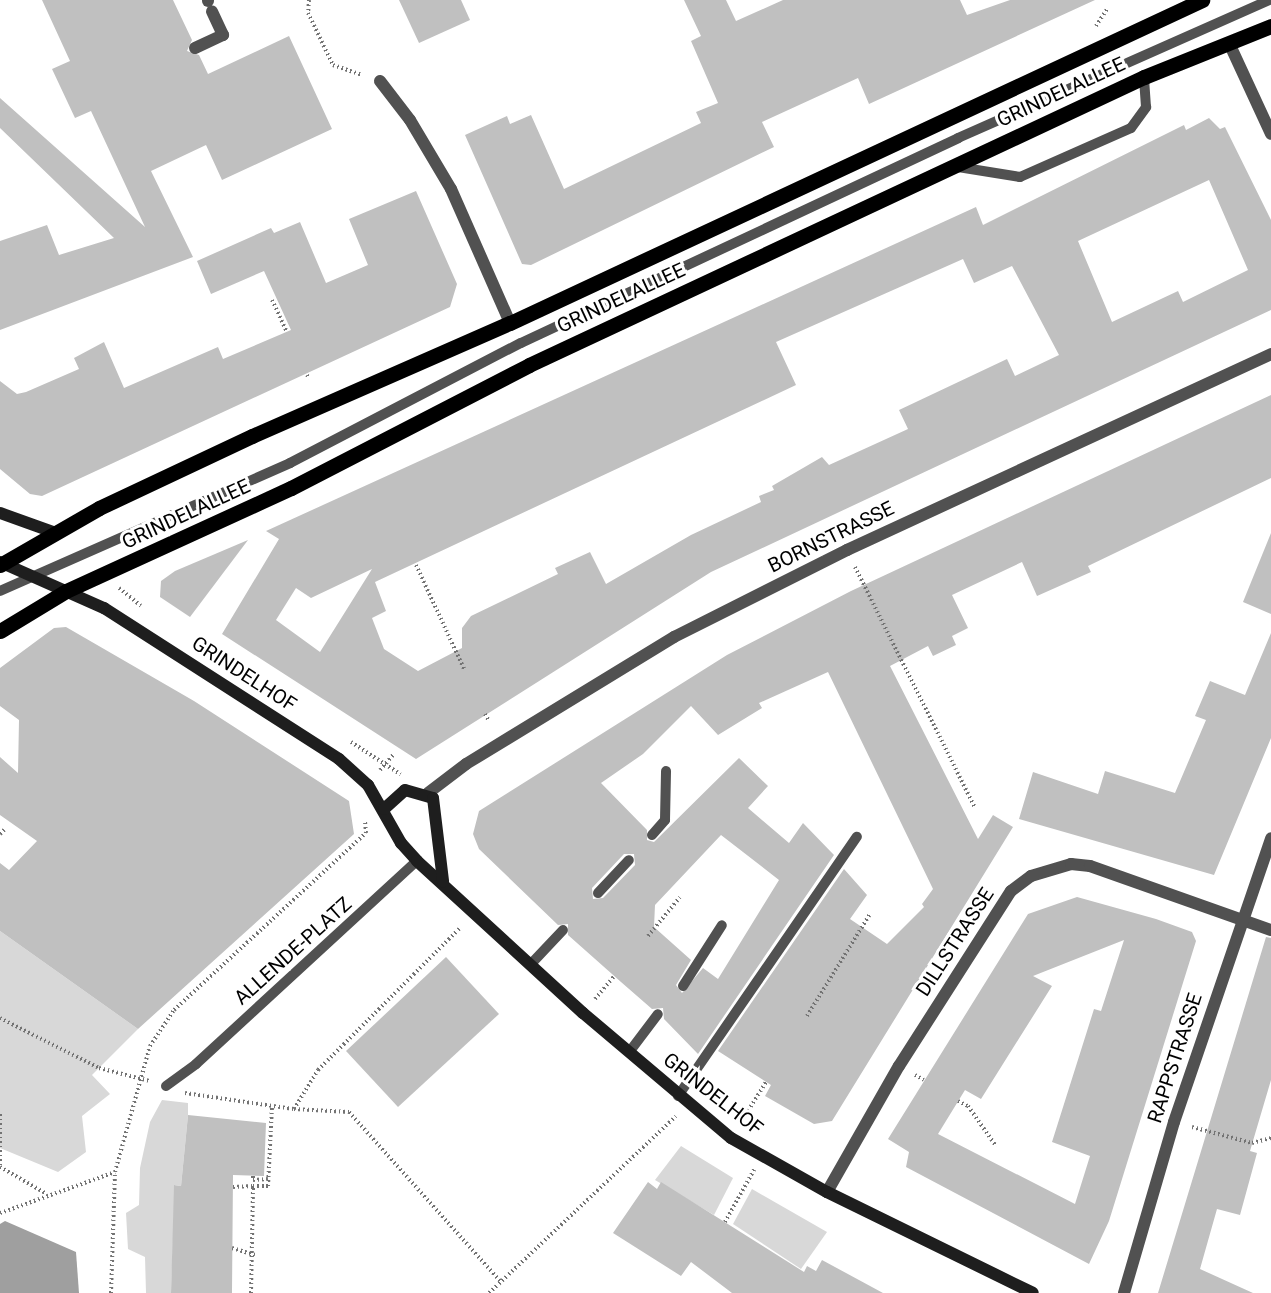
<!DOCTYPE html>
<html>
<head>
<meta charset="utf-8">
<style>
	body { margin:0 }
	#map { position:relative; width:1271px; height:1293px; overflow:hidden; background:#fff; font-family:Roboto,sans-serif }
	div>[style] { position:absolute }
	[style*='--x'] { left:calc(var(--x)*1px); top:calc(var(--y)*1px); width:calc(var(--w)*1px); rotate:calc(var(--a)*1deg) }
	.green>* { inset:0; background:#d8d8d8 }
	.water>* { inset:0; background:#9f9f9f }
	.building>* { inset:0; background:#c0c0c0 }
	.path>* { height:4px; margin-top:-2px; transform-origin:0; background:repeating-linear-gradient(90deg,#737373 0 1.5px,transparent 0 4.5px) }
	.lane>* { height:10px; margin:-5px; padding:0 5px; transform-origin:5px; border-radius:5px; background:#515151 }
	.street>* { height:12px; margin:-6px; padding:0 6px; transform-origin:6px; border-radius:6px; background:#515151 }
	.secondary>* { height:12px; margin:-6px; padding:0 6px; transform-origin:6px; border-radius:6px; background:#1e1e1e }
	.primary>* { height:15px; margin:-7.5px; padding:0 7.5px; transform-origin:7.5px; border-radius:7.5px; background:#000 }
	span { translate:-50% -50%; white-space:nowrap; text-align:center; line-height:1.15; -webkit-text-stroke:6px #fff; paint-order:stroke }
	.street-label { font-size:20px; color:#000 }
</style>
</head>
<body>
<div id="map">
	<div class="green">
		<div style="clip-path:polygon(0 931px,138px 1029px,92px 1075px,110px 1094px,82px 1116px,86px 1152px,58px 1172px,0 1148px)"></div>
		<div style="clip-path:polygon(162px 1100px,188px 1103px,188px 1115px,181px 1186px,175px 1185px,171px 1293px,146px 1293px,145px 1257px,128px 1249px,126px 1213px,139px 1205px,140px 1168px,150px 1122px)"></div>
		<div style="clip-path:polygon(681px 1146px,733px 1178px,714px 1215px,655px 1180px)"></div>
		<div style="clip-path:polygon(752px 1189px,827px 1232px,801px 1269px,733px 1224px)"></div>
	</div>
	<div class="water">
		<div style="clip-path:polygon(5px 1221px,76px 1252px,79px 1293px,0 1293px,0 1224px)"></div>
	</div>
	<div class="building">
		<div style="clip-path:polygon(42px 0,173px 0,192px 40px,187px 51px,199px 55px,208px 74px,289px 36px,332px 129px,222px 180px,206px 145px,151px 171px,193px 257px,0 330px,0 241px,47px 225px,59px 255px,114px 238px,0 128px,0 98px,145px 227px,91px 111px,75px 118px,52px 69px,70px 61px)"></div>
		<div style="clip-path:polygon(399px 0,461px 0,470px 20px,419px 43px)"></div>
		<div style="clip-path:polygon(684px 0,726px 0,736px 21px,783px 0,960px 0,967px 15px,1010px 0,1095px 0,869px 104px,858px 78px,762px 122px,774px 147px,531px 265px,522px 264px,465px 135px,507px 116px,510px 124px,531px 115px,564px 189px,701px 123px,696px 112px,718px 103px,691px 41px,701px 36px)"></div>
		<div style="clip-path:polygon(evenodd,1209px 118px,1220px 129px,1225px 127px,1271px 220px,1271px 310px,711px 572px,416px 759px,222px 634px,279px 539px,266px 531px,976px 207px,983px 225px,1184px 125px,1186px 130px,1209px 118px,1209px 180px,1248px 270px,1183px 302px,1178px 291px,1112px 322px,1078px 241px,1209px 180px,1209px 118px,963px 259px,974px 283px,1012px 266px,1059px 355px,1015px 376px,1007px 359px,899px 410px,908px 429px,829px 465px,822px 457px,772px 486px,774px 490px,759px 496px,761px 502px,691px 535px,606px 584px,590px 552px,555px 568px,558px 574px,471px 616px,462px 628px,462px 648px,418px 671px,384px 649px,372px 618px,386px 611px,375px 582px,796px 385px,776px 342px,963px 259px,1209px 118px,372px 569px,320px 652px,276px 620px,296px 588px,311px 598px,372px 569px)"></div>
		<div style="clip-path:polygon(416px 191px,457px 284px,450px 307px,42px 496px,30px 494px,0 469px,0 381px,17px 394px,26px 392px,79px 369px,74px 358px,104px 342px,124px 388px,218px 347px,223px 359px,291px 330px,264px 271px,211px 294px,197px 261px,271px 228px,274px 233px,300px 222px,326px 283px,368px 265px,349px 219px)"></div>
		<div style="clip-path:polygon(evenodd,1271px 395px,1271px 478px,1088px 566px,1091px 572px,1037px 596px,1022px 562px,952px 595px,968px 628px,952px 636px,956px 645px,933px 656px,928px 646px,890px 666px,978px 839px,993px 815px,1013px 827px,832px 1121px,814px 1124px,765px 1096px,771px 1085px,718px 1051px,844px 869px,867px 895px,850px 919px,887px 944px,924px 907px,922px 904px,933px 889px,828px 672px,759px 703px,762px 708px,718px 735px,691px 706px,643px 754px,601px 783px,647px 830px,647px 840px,654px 842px,739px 758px,768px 786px,748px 808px,789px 843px,803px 823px,834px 855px,698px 1054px,664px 1019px,663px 1008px,652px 1009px,621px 982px,568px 935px,568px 924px,558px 925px,479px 849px,473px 834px,479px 811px,727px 655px,851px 591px,1271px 395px,721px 835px,779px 880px,718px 979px,703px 968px,682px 993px,676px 985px,691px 960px,654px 927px,655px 905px,721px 835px,1271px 395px,624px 854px,634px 854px,635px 865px,603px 898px,593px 899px,592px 888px,624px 854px)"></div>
		<div style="clip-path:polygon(1271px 533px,1271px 614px,1243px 602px)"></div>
		<div style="clip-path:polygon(248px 540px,190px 617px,160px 597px,161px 581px,175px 571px)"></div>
		<div style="clip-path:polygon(66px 627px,194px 701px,349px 801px,354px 834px,138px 1029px,0 931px,0 863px,9px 870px,37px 841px,0 815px,0 757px,18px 773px,19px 720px,0 706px,0 668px,54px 628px)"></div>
		<div style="clip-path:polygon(1271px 633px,1271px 738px,1214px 875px,1019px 819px,1033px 772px,1098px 794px,1105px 771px,1175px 793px,1206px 720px,1195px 716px,1210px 681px,1245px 695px)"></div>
		<div style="clip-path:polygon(evenodd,1077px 897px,1156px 919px,1192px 932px,1196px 941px,1109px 1221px,1089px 1264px,906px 1167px,909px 1152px,888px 1139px,1028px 914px,1077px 897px,1124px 940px,1101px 1011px,1094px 1009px,1052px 1142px,1090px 1156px,1075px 1204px,938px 1134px,965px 1090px,981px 1099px,1052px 986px,1033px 976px,1124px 940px)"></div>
		<div style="clip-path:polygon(1266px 937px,1271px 938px,1271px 1080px,1250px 1151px,1257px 1153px,1240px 1215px,1217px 1209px,1200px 1269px,1253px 1293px,1158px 1293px)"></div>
		<div style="clip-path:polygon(446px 957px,499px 1014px,398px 1107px,346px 1051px)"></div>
		<div style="clip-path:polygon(188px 1115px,266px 1123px,264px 1176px,233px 1175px,232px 1293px,171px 1293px,174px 1185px,181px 1186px)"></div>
		<div style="clip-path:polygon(648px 1182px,657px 1189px,661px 1182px,804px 1272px,807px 1266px,816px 1271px,822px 1260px,883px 1293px,732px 1293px,691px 1262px,681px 1276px,613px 1233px)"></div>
	</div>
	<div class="path">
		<div style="--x:309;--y:0;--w:13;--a:94"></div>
		<div style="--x:308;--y:13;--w:58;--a:64.3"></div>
		<div style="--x:333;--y:65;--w:31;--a:19"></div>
		<div style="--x:1096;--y:26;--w:20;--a:-57"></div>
		<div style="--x:272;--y:300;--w:35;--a:65"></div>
		<div style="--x:307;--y:375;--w:4;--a:56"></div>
		<div style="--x:416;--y:565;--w:115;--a:65.2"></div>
		<div style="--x:855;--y:567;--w:269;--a:63.5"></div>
		<div style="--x:119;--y:588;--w:28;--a:39"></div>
		<div style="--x:485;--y:714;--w:8;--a:60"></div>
		<div style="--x:351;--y:742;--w:59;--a:33.1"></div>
		<div style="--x:380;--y:770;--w:20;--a:-49"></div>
		<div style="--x:0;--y:834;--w:6;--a:-45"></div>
		<div style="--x:648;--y:936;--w:50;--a:-50.6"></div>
		<div style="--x:595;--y:999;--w:30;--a:-50"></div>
		<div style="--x:807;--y:1016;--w:120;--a:-58.3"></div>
		<div style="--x:0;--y:1018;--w:111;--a:26.8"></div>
		<div style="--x:99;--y:1068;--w:53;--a:14.3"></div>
		<div style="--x:915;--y:1075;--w:10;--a:29"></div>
		<div style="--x:185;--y:1093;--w:110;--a:8.4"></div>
		<div style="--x:294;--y:1109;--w:46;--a:-58.4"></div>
		<div style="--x:318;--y:1070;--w:202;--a:-45"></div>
		<div style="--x:958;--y:1101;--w:11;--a:27"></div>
		<div style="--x:968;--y:1106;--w:49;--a:55"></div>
		<div style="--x:294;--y:1109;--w:55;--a:3.1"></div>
		<div style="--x:349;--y:1112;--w:228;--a:48.2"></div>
		<div style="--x:0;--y:1114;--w:53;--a:90"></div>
		<div style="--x:0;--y:1167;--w:54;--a:29.9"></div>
		<div style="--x:741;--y:1122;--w:47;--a:-58"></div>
		<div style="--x:1192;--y:1127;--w:62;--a:14.9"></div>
		<div style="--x:1252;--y:1143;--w:20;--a:-15"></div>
		<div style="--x:253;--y:1176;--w:4;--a:90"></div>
		<div style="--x:253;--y:1180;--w:15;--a:-4"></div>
		<div style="--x:233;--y:1187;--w:20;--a:-3"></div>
		<div style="--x:0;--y:1213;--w:122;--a:-19.6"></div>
		<div style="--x:725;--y:1222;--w:60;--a:-60.9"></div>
		<div style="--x:232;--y:1248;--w:24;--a:17"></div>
		<div style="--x:111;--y:1293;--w:121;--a:-88.1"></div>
		<div style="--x:115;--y:1172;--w:131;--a:-74.5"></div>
		<div style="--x:150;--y:1046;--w:43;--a:-56.3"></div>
		<div style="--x:174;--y:1010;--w:261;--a:-42.7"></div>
		<div style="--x:366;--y:833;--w:12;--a:-95"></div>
		<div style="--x:251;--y:1293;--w:107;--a:-88.9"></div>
		<div style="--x:253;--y:1186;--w:15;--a:0"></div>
		<div style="--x:268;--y:1186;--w:79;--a:-87.1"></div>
		<div style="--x:489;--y:1293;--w:257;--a:-43.4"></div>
	</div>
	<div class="lane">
		<div style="--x:952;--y:166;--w:69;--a:9.2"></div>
		<div style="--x:1020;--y:177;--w:121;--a:-23.8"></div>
		<div style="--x:1131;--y:128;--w:26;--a:-54"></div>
		<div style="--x:1146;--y:107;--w:30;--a:-94"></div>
		<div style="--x:0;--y:591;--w:317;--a:-23.8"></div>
		<div style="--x:290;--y:463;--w:260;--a:-27.5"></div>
		<div style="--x:521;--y:343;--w:483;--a:-25.1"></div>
		<div style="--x:958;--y:138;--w:340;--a:-23.9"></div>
		<div style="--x:652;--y:835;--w:20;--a:-49"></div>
		<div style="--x:665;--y:820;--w:49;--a:-88.8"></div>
		<div style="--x:598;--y:893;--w:45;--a:-46.8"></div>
		<div style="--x:530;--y:965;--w:48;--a:-46.7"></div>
		<div style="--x:683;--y:986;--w:72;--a:-57.4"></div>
		<div style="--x:630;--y:1051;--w:46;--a:-52.9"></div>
		<div style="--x:166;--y:1086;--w:37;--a:-36"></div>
		<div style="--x:196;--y:1064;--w:300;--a:-42.6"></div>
		<div style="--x:678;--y:1096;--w:315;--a:-55.4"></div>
	</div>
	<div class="street">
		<div style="--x:208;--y:0;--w:1;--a:90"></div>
		<div style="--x:1229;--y:43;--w:100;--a:65.2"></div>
		<div style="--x:195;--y:48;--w:31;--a:-25"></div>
		<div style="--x:223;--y:35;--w:26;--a:-115"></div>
		<div style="--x:380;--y:81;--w:49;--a:52.4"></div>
		<div style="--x:410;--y:120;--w:80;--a:59.3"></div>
		<div style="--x:451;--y:189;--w:146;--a:66.2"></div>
		<div style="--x:428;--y:793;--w:48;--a:-37.3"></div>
		<div style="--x:466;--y:764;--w:244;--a:-31.4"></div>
		<div style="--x:674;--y:637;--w:194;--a:-26.7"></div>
		<div style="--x:847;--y:550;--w:467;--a:-24.8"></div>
		<div style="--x:827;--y:1192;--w:145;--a:-60.3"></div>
		<div style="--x:899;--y:1066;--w:208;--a:-57.4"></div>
		<div style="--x:1011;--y:891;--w:25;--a:-37"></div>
		<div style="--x:1031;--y:876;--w:42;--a:-16.7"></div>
		<div style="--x:1071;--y:864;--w:19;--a:6"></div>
		<div style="--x:1090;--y:866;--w:192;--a:19.5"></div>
		<div style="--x:1124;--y:1293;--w:178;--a:-73.7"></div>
		<div style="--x:1174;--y:1122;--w:300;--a:-71.1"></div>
	</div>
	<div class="secondary">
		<div style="--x:0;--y:513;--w:59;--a:19.7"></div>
		<div style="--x:0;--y:562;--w:114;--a:23.9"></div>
		<div style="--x:104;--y:608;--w:279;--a:32.7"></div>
		<div style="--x:339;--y:759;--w:39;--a:42"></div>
		<div style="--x:368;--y:785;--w:67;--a:60.4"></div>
		<div style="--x:401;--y:843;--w:24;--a:48"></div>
		<div style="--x:417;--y:861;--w:225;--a:42.5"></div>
		<div style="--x:583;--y:1013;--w:194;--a:40.2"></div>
		<div style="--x:731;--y:1138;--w:110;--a:29.4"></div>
		<div style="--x:827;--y:1192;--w:229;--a:26.1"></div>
		<div style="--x:384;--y:809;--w:28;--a:-42"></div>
		<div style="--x:405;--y:790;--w:29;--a:16"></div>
		<div style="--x:433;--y:798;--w:84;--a:83.1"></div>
	</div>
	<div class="primary">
		<div style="--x:0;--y:565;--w:114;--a:-29.9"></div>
		<div style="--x:99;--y:508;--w:169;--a:-25.2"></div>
		<div style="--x:252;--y:436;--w:282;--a:-23.7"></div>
		<div style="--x:510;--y:323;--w:764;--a:-25.02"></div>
		<div style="--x:0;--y:631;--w:77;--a:-31.2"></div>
		<div style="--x:66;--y:591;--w:247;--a:-24.6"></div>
		<div style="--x:291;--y:488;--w:268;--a:-27.3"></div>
		<div style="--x:529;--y:365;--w:679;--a:-25.09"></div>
		<div style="--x:1144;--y:77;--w:137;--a:-21.9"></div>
	</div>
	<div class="street-label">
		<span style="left:1061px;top:92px;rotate:-25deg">GRINDELALLEE</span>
		<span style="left:621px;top:298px;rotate:-25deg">GRINDELALLEE</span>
		<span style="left:186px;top:514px;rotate:-25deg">GRINDELALLEE</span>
		<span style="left:831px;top:537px;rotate:-26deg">BORNSTRASSE</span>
		<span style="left:244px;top:674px;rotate:33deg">GRINDELHOF</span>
		<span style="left:955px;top:942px;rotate:-57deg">DILLSTRASSE</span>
		<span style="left:293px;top:951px;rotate:-42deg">ALLENDE-PLATZ</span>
		<span style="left:1175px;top:1058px;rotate:-72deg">RAPPSTRASSE</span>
		<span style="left:713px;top:1094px;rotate:38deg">GRINDELHOF</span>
	</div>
</div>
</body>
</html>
